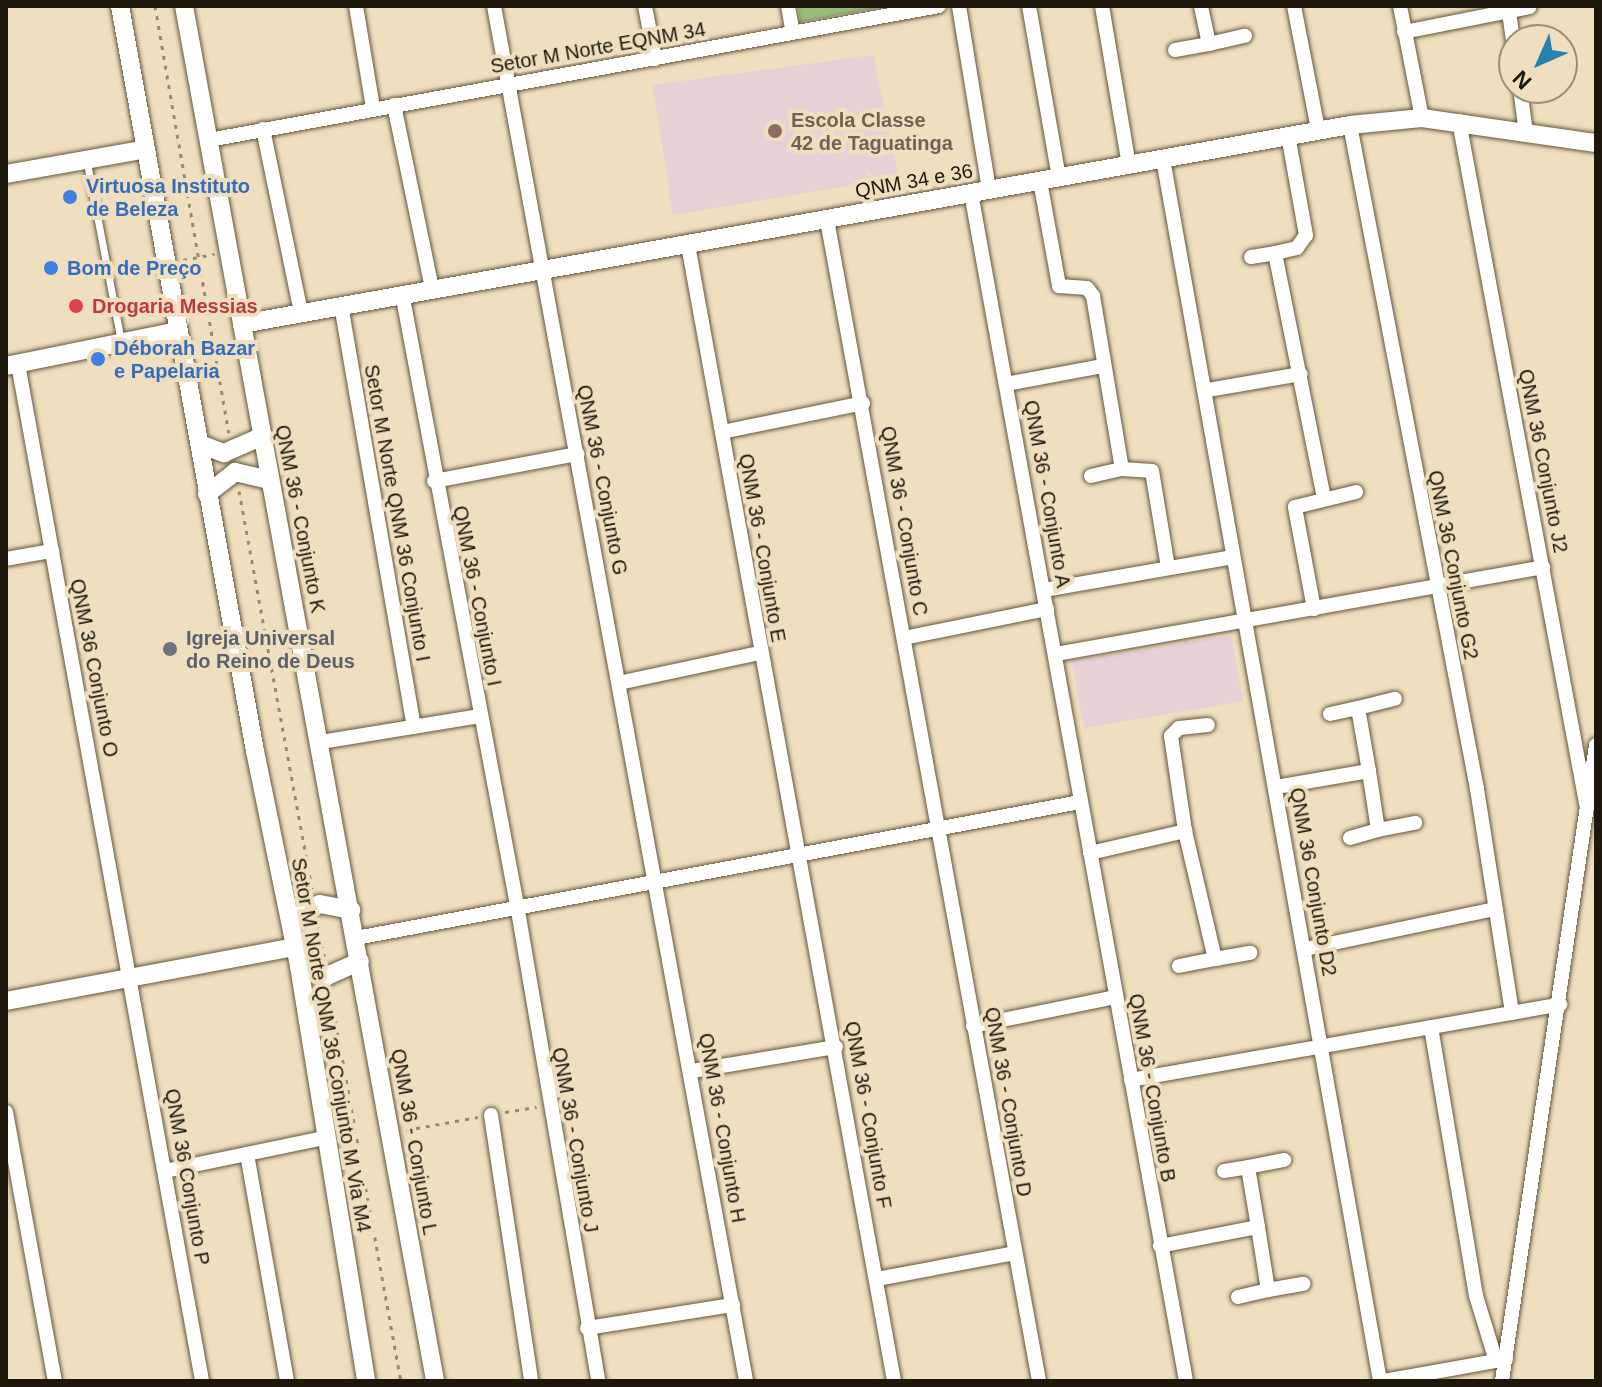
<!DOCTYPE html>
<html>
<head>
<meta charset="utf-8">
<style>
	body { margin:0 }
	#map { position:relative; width:1602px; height:1387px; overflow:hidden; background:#efdfbf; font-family:Arial,sans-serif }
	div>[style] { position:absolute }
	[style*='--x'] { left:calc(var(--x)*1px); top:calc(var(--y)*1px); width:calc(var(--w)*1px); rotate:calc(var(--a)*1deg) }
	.education>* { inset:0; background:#e9cfd6 }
	.green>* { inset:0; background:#9bbd7a }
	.path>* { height:3px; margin-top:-1.5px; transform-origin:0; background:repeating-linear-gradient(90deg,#968a72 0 4px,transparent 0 10px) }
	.roads { filter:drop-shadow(0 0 2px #64563a) drop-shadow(0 0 2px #64563a) }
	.lane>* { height:7px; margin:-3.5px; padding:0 3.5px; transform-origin:3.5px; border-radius:3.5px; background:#fff }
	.street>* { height:14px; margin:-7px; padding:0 7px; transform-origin:7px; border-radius:7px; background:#fff }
	.secondary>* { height:18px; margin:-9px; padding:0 9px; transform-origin:9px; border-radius:9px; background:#fff }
	.dots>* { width:22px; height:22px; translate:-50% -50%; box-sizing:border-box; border:4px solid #efdfbf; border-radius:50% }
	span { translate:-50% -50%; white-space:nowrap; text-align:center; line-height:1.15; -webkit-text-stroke:8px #efdfbf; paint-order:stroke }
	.street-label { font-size:20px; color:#1d170b }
	.education-label { font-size:20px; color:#785e54; font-weight:700 }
	.left { translate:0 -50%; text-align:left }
	.shop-label { font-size:20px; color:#366cbe; font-weight:700 }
	.health-label { font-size:20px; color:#be3a42; font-weight:700 }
	.worship-label { font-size:20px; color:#5b616d; font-weight:700 }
	.frame { position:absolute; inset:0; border:8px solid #1d170b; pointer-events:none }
	.north { position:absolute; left:1498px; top:24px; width:80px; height:80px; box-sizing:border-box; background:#efdfbf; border:2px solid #9b8f77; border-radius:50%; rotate:225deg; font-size:22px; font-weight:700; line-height:32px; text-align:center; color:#1d170b }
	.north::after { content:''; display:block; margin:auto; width:28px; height:36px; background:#2881af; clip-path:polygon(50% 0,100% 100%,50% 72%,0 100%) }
</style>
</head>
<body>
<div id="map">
	<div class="education">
		<div style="clip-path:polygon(873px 55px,899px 177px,673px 215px,653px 85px)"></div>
		<div style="clip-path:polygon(1231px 635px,1243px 701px,1084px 728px,1072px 661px)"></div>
	</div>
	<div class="green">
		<div style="clip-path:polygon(798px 6px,889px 6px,800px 22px)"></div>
	</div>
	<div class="path">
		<div style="--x:155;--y:6;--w:433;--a:80.2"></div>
		<div style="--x:183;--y:260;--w:32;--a:-11"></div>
		<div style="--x:239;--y:491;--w:405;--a:79.6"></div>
		<div style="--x:318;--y:924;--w:33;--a:79"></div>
		<div style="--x:330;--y:991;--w:396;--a:79.7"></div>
		<div style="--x:505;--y:1112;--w:32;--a:-9"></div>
		<div style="--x:406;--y:1130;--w:73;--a:-10.2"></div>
	</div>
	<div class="roads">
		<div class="lane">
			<div style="--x:87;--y:163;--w:182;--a:79.2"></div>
		</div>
		<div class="street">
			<div style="--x:356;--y:6;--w:103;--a:80.5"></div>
			<div style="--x:494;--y:6;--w:1398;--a:79.61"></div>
			<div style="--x:645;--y:6;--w:54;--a:79.3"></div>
			<div style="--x:788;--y:6;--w:27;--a:80"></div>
			<div style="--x:959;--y:6;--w:186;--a:80.7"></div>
			<div style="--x:1029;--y:6;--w:175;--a:80.1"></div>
			<div style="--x:1102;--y:6;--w:161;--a:80.4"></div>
			<div style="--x:1294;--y:6;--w:126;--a:79"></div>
			<div style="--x:1400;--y:6;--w:114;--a:78.9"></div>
			<div style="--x:1509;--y:12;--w:34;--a:82"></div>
			<div style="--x:1404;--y:32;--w:128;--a:-11.2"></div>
			<div style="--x:1209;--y:44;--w:37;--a:-13"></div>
			<div style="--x:1175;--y:50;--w:35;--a:-10"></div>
			<div style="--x:1209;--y:44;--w:39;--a:-102"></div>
			<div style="--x:1520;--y:88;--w:45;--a:82.4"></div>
			<div style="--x:394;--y:105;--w:188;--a:78.3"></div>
			<div style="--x:1459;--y:121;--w:699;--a:79.45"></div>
			<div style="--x:1350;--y:125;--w:676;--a:79.17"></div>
			<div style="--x:1477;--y:789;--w:227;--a:81.1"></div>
			<div style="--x:263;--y:129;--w:188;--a:78.3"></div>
			<div style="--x:1288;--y:135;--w:102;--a:79.8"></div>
			<div style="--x:1306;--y:235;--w:16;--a:125"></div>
			<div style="--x:1297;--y:248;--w:23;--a:167"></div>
			<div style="--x:1275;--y:253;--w:251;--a:78.7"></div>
			<div style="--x:209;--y:140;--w:742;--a:-10.4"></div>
			<div style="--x:1163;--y:159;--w:1241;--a:79.93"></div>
			<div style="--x:1040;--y:181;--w:107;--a:79.7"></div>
			<div style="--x:1059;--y:286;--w:28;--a:4"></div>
			<div style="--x:1087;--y:288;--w:10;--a:53"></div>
			<div style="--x:1093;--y:296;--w:175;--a:80.5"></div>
			<div style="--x:971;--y:193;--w:1207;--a:79.74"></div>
			<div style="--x:827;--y:220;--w:1180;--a:79.65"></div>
			<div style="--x:688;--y:245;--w:1155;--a:79.72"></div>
			<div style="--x:1251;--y:257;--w:24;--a:-9"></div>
			<div style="--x:402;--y:293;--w:623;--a:79.36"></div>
			<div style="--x:517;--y:905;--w:483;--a:80.3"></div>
			<div style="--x:341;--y:305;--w:428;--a:80.2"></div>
			<div style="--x:18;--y:364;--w:1034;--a:79.74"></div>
			<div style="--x:1006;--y:384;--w:99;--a:-10.5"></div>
			<div style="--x:1208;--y:390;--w:94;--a:-9.8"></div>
			<div style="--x:722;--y:432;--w:144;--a:-11.6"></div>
			<div style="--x:1091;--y:476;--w:32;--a:-13"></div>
			<div style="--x:1122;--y:469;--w:30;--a:4"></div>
			<div style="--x:1152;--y:471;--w:98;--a:80.6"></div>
			<div style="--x:434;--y:481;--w:146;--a:-10.7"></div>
			<div style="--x:6;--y:559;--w:47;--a:-9.9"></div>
			<div style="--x:1044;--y:590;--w:192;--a:-9.9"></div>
			<div style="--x:1314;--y:609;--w:104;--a:-100.6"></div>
			<div style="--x:1295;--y:507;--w:63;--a:-13.8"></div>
			<div style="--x:904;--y:638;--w:146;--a:-11.5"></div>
			<div style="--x:1056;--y:654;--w:495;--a:-10.1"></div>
			<div style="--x:619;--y:683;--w:143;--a:-12.1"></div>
			<div style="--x:1330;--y:714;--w:29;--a:-12"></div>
			<div style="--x:321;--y:742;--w:161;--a:-9.3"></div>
			<div style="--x:1276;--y:787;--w:94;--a:-9.8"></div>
			<div style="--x:1369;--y:771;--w:64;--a:-99.9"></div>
			<div style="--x:1358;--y:708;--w:38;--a:-14"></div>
			<div style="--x:1378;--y:830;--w:38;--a:-11"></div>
			<div style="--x:1350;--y:838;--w:29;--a:-16"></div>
			<div style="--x:1378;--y:830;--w:60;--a:-98.7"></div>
			<div style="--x:1090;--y:853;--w:98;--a:-13"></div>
			<div style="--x:1185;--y:831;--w:96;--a:-98.4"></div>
			<div style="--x:1171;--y:736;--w:11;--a:-45"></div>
			<div style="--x:1179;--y:728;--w:29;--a:-6"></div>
			<div style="--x:356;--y:938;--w:737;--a:-10.64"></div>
			<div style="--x:1305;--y:949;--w:194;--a:-11.9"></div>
			<div style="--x:1215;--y:959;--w:36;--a:-10"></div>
			<div style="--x:1179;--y:966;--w:37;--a:-11"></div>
			<div style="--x:1215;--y:959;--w:131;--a:-103.2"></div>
			<div style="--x:973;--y:1026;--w:145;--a:-11.5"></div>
			<div style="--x:1431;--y:1027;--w:273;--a:80.5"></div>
			<div style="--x:1476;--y:1296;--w:68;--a:72.9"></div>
			<div style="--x:692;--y:1071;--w:146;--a:-9.5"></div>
			<div style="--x:1131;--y:1080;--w:436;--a:-10"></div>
			<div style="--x:6;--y:1112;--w:273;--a:79.7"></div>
			<div style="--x:491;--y:1115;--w:269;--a:81.4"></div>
			<div style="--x:247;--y:1154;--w:230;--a:80"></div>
			<div style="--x:165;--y:1171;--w:162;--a:-11.7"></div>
			<div style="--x:1224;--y:1171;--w:24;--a:-9"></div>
			<div style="--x:1258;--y:1227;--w:64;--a:81"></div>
			<div style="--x:1268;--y:1290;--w:36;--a:-10"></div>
			<div style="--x:1160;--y:1246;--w:100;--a:-11"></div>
			<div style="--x:1258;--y:1227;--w:61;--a:-99.5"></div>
			<div style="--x:1248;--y:1167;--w:37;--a:-11"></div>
			<div style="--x:877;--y:1279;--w:140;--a:-10.7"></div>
			<div style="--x:1238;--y:1297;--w:31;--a:-13"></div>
			<div style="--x:587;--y:1328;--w:148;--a:-9"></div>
			<div style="--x:1384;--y:1381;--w:124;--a:-10.2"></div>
			<div style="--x:1502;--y:1381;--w:643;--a:-81.59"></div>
		</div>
		<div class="secondary">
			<div style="--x:120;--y:6;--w:757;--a:79.73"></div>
			<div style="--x:255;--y:751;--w:219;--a:78.4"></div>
			<div style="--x:299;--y:966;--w:420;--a:80.8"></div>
			<div style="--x:184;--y:6;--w:1398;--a:79.65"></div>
			<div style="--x:6;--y:174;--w:142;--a:-10.1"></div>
			<div style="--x:242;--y:324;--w:1126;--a:-10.18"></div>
			<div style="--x:1350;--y:125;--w:72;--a:-5.6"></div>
			<div style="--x:1422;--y:118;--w:176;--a:8.2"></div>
			<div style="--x:6;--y:366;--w:176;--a:-11.5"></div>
			<div style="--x:200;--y:444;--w:26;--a:21"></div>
			<div style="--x:224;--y:453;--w:43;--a:-23.6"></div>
			<div style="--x:207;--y:494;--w:36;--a:-38"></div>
			<div style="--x:235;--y:472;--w:35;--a:13"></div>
			<div style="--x:291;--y:925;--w:12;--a:-59"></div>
			<div style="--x:297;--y:915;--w:25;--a:-26"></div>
			<div style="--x:320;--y:904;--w:32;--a:11"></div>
			<div style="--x:299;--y:966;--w:30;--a:20"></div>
			<div style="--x:327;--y:976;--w:36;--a:-24"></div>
			<div style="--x:6;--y:1001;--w:294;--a:-10.6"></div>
		</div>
	</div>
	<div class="dots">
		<div style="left:775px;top:131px;background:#8d6e63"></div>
		<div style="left:70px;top:197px;background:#3f7fe0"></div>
		<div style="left:51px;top:268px;background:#3f7fe0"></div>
		<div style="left:76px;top:306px;background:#e0444e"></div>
		<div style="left:98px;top:359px;background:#3f7fe0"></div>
		<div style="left:170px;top:649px;background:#6b7280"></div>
	</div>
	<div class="street-label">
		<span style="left:598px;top:48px;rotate:-10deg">Setor M Norte EQNM 34</span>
		<span style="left:914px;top:181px;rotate:-10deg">QNM 34 e 36</span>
		<span style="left:1543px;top:461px;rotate:79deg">QNM 36 Conjunto J2</span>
		<span style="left:602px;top:480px;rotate:79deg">QNM 36 - Conjunto G</span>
		<span style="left:1047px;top:494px;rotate:80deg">QNM 36 - Conjunto A</span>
		<span style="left:397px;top:513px;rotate:80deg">Setor M Norte QNM 36 Conjunto I</span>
		<span style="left:300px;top:519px;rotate:79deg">QNM 36 - Conjunto K</span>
		<span style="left:904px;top:521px;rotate:80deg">QNM 36 - Conjunto C</span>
		<span style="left:762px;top:548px;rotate:80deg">QNM 36 - Conjunto E</span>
		<span style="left:1453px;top:565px;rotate:79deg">QNM 36 Conjunto G2</span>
		<span style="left:477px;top:596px;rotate:79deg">QNM 36 - Conjunto I</span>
		<span style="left:94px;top:668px;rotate:79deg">QNM 36 Conjunto O</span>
		<span style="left:1313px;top:882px;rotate:80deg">QNM 36 Conjunto D2</span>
		<span style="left:331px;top:1045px;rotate:80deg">Setor M Norte QNM 36 Conjunto M Via M4</span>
		<span style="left:1152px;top:1088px;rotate:80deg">QNM 36 - Conjunto B</span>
		<span style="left:1008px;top:1102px;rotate:80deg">QNM 36 - Conjunto D</span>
		<span style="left:868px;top:1115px;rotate:80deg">QNM 36 - Conjunto F</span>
		<span style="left:722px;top:1128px;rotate:80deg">QNM 36 - Conjunto H</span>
		<span style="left:575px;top:1140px;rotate:80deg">QNM 36 - Conjunto J</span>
		<span style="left:414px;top:1142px;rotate:80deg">QNM 36 - Conjunto L</span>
		<span style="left:187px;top:1177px;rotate:80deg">QNM 36 Conjunto P</span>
	</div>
	<div class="education-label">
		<span class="left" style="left:791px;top:132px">Escola Classe<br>42 de Taguatinga</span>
	</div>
	<div class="shop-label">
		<span class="left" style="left:86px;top:198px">Virtuosa Instituto<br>de Beleza</span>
		<span class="left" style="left:67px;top:268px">Bom de Preço</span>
		<span class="left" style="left:114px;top:360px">Déborah Bazar<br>e Papelaria</span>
	</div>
	<div class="health-label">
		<span class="left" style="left:92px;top:306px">Drogaria Messias</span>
	</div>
	<div class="worship-label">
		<span class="left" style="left:186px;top:650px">Igreja Universal<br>do Reino de Deus</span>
	</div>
	<div class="frame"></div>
	<div class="north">N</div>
</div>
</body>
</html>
